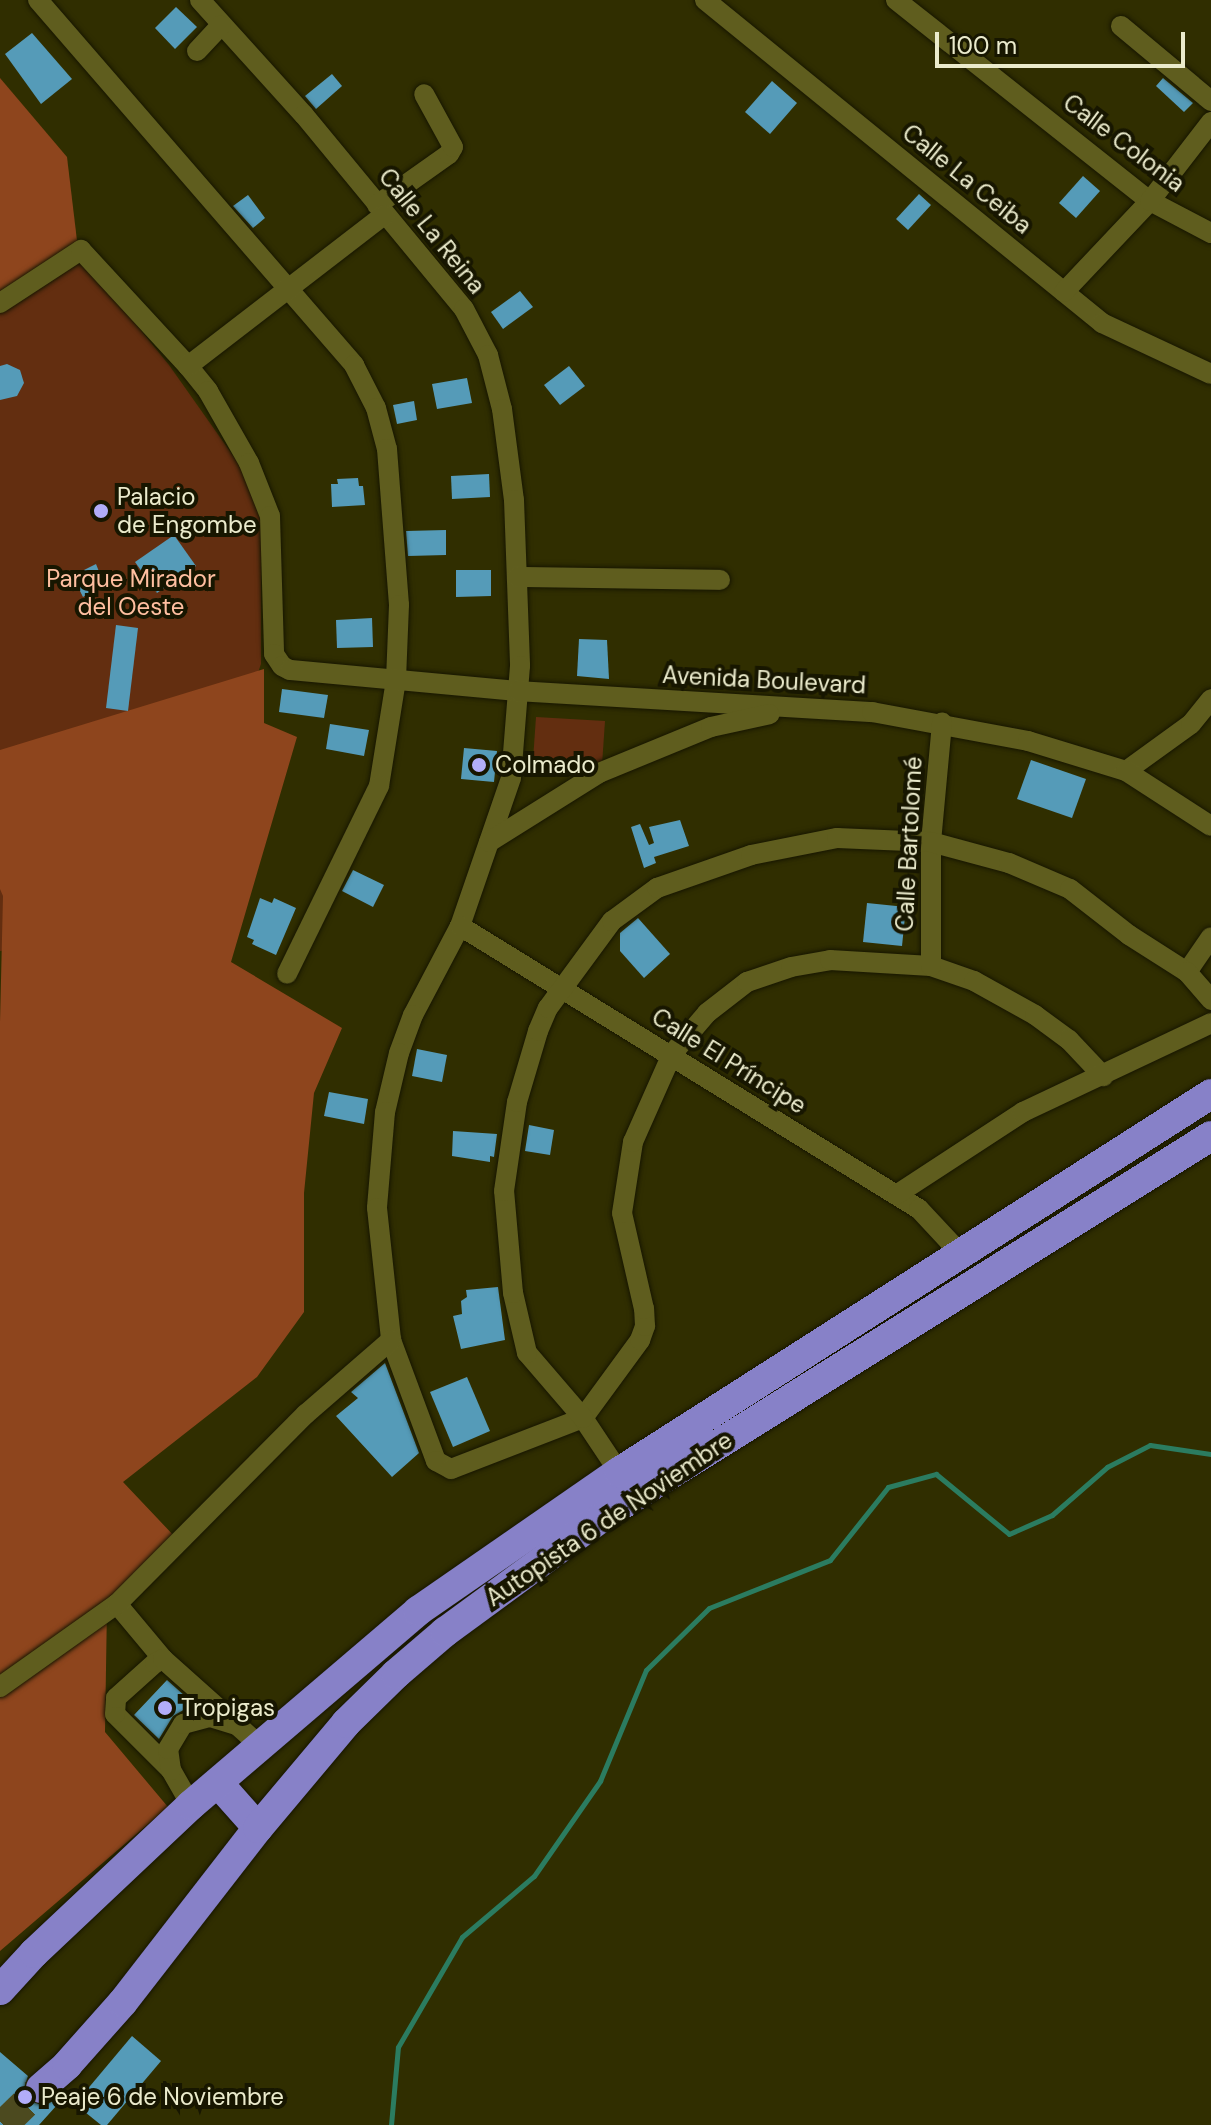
<!DOCTYPE html>
<html>
<head>
<meta charset="utf-8">
<style>
	body { margin:0 }
	#map { position:relative; width:1211px; height:2125px; overflow:hidden; background:#302e00; font-family:"DM Sans",sans-serif }
	div>[style] { position:absolute }
	[style*='--x'] { left:calc(var(--x)*1px); top:calc(var(--y)*1px); width:calc(var(--w)*1px); rotate:calc(var(--a)*1deg) }
	.green>* { inset:0; background:#632e10 }
	.forest>* { inset:0; background:#8e451d }
	.stream>* { height:5px; margin:-2.5px; padding:0 2.5px; transform-origin:2.5px; border-radius:2.5px; background:#2b7c60 }
	.building>* { inset:0; background:#559bb8 }
	.highway-tunnel>* { height:30px; margin-top:-15px; transform-origin:0; background:repeating-linear-gradient(90deg,#4c4a1f 0 30px,transparent 0 45px) }
	.roads { filter:drop-shadow(0 0 2px #171600) drop-shadow(0 0 2px #171600) }
	.minor>* { height:20px; margin:-10px; padding:0 10px; transform-origin:10px; border-radius:10px; background:#5f5d1e }
	.highway>* { height:30px; margin:-15px; padding:0 15px; transform-origin:15px; border-radius:15px; background:#8781c8 }
	.dots>* { width:22px; height:22px; translate:-50% -50%; box-sizing:border-box; border:4px solid #171600; border-radius:50% }
	span { translate:-50% -50%; white-space:nowrap; text-align:center; line-height:1.15; -webkit-text-stroke:8px #171600; paint-order:stroke }
	.street-label { font-size:24px; color:#ebebcc }
	.poi-label { font-size:24px; color:#ebebcc }
	.left { translate:0 -50%; text-align:left }
	.park-label { font-size:24px; color:#ffbfa0 }
	.scale { position:absolute; left:935px; top:32px; width:250px; height:36px; box-sizing:border-box; border:4px solid #ebebcc; border-top:0; padding-left:10px; font-size:24px; line-height:28px; white-space:nowrap; color:#ebebcc; -webkit-text-stroke:6px #171600; paint-order:stroke }
</style>
</head>
<body>
<div id="map">
	<div class="green">
		<div style="clip-path:polygon(73px 256px,118px 302px,169px 365px,241px 467px,261px 521px,261px 664px,167px 930px,0 951px,0 298px)"></div>
		<div style="clip-path:polygon(536px 717px,605px 721px,602px 765px,533px 760px)"></div>
	</div>
	<div class="forest">
		<div style="clip-path:polygon(0 78px,67px 157px,78px 249px,0 295px)"></div>
		<div style="clip-path:polygon(264px 669px,264px 723px,297px 737px,231px 962px,342px 1028px,314px 1093px,304px 1193px,304px 1312px,257px 1377px,123px 1482px,176px 1538px,107px 1606px,105px 1732px,168px 1807px,0 1951px,0 1022px,3px 896px,0 889px,0 750px)"></div>
	</div>
	<div class="stream">
		<div style="--x:391;--y:2125;--w:78;--a:-84.9"></div>
		<div style="--x:398;--y:2047;--w:127;--a:-59.8"></div>
		<div style="--x:462;--y:1937;--w:94;--a:-40.3"></div>
		<div style="--x:534;--y:1876;--w:116;--a:-55.2"></div>
		<div style="--x:600;--y:1781;--w:120;--a:-67.5"></div>
		<div style="--x:646;--y:1670;--w:88;--a:-44.5"></div>
		<div style="--x:709;--y:1608;--w:130;--a:-21.6"></div>
		<div style="--x:830;--y:1560;--w:93;--a:-51.5"></div>
		<div style="--x:888;--y:1487;--w:50;--a:-15.2"></div>
		<div style="--x:936;--y:1474;--w:94;--a:39.4"></div>
		<div style="--x:1009;--y:1534;--w:47;--a:-23.8"></div>
		<div style="--x:1052;--y:1515;--w:73;--a:-41.1"></div>
		<div style="--x:1107;--y:1467;--w:48;--a:-27.1"></div>
		<div style="--x:1150;--y:1445;--w:62;--a:8.4"></div>
	</div>
	<div class="building">
		<div style="clip-path:polygon(176px 7px,197px 27px,175px 49px,155px 28px)"></div>
		<div style="clip-path:polygon(32px 33px,72px 79px,41px 104px,5px 54px)"></div>
		<div style="clip-path:polygon(332px 74px,342px 86px,316px 109px,305px 96px)"></div>
		<div style="clip-path:polygon(1163px 78px,1193px 103px,1184px 112px,1156px 86px)"></div>
		<div style="clip-path:polygon(772px 81px,797px 103px,770px 134px,745px 112px)"></div>
		<div style="clip-path:polygon(1083px 176px,1100px 191px,1076px 218px,1059px 203px)"></div>
		<div style="clip-path:polygon(919px 194px,931px 205px,908px 230px,896px 219px)"></div>
		<div style="clip-path:polygon(248px 195px,265px 218px,253px 228px,233px 206px)"></div>
		<div style="clip-path:polygon(520px 291px,533px 307px,503px 329px,491px 312px)"></div>
		<div style="clip-path:polygon(7px 364px,20px 370px,24px 383px,17px 396px,0 400px,0 366px)"></div>
		<div style="clip-path:polygon(569px 366px,585px 386px,560px 405px,544px 385px)"></div>
		<div style="clip-path:polygon(467px 378px,472px 403px,437px 409px,432px 384px)"></div>
		<div style="clip-path:polygon(414px 401px,417px 420px,397px 424px,393px 405px)"></div>
		<div style="clip-path:polygon(489px 474px,490px 497px,452px 499px,451px 476px)"></div>
		<div style="clip-path:polygon(358px 478px,359px 486px,363px 486px,365px 505px,332px 507px,331px 484px,338px 484px,337px 479px)"></div>
		<div style="clip-path:polygon(446px 530px,446px 555px,408px 556px,406px 531px)"></div>
		<div style="clip-path:polygon(174px 535px,196px 566px,157px 593px,135px 562px)"></div>
		<div style="clip-path:polygon(96px 564px,104px 584px,83px 597px,77px 585px,85px 581px,80px 572px)"></div>
		<div style="clip-path:polygon(456px 570px,491px 570px,491px 596px,456px 597px)"></div>
		<div style="clip-path:polygon(372px 618px,373px 647px,337px 648px,336px 620px)"></div>
		<div style="clip-path:polygon(116px 625px,138px 628px,128px 711px,106px 708px)"></div>
		<div style="clip-path:polygon(579px 639px,607px 640px,609px 679px,577px 676px)"></div>
		<div style="clip-path:polygon(282px 689px,328px 695px,324px 718px,279px 712px)"></div>
		<div style="clip-path:polygon(330px 724px,369px 730px,364px 756px,326px 749px)"></div>
		<div style="clip-path:polygon(464px 748px,497px 751px,494px 782px,461px 779px)"></div>
		<div style="clip-path:polygon(1031px 760px,1086px 779px,1072px 818px,1017px 799px)"></div>
		<div style="clip-path:polygon(680px 820px,689px 846px,654px 857px,656px 863px,644px 868px,631px 827px,640px 824px,649px 845px,654px 843px,649px 827px)"></div>
		<div style="clip-path:polygon(353px 870px,384px 885px,373px 907px,342px 891px)"></div>
		<div style="clip-path:polygon(260px 898px,272px 903px,274px 898px,296px 908px,276px 955px,252px 944px,254px 940px,247px 937px)"></div>
		<div style="clip-path:polygon(867px 903px,906px 907px,902px 946px,863px 942px)"></div>
		<div style="clip-path:polygon(638px 918px,670px 954px,644px 978px,620px 951px,620px 933px)"></div>
		<div style="clip-path:polygon(417px 1049px,447px 1055px,442px 1082px,412px 1076px)"></div>
		<div style="clip-path:polygon(329px 1092px,368px 1099px,364px 1124px,324px 1116px)"></div>
		<div style="clip-path:polygon(529px 1125px,554px 1130px,550px 1155px,525px 1151px)"></div>
		<div style="clip-path:polygon(453px 1131px,497px 1134px,494px 1157px,490px 1156px,490px 1162px,452px 1156px)"></div>
		<div style="clip-path:polygon(498px 1287px,505px 1340px,461px 1349px,453px 1316px,462px 1314px,461px 1301px,467px 1297px,466px 1290px)"></div>
		<div style="clip-path:polygon(385px 1363px,419px 1453px,392px 1477px,336px 1416px,358px 1398px,351px 1392px)"></div>
		<div style="clip-path:polygon(467px 1377px,490px 1431px,453px 1447px,430px 1392px)"></div>
		<div style="clip-path:polygon(167px 1680px,194px 1704px,173px 1716px,159px 1739px,134px 1715px)"></div>
		<div style="clip-path:polygon(132px 2036px,161px 2061px,107px 2125px,101px 2125px,75px 2104px)"></div>
		<div style="clip-path:polygon(0 2052px,28px 2076px,23px 2091px,28px 2100px,44px 2106px,53px 2101px,57px 2105px,39px 2125px,0 2125px)"></div>
	</div>
	<div class="highway-tunnel">
		<div style="--x:3;--y:2125;--w:53;--a:-44.2"></div>
	</div>
	<div class="roads">
		<div class="minor">
			<div style="--x:38;--y:0;--w:483;--a:49.1"></div>
			<div style="--x:354;--y:365;--w:48;--a:62.9"></div>
			<div style="--x:376;--y:408;--w:42;--a:75"></div>
			<div style="--x:387;--y:449;--w:156;--a:85.6"></div>
			<div style="--x:399;--y:605;--w:75;--a:92.3"></div>
			<div style="--x:396;--y:680;--w:107;--a:99.1"></div>
			<div style="--x:379;--y:786;--w:209;--a:116.1"></div>
			<div style="--x:200;--y:0;--w:155;--a:47.9"></div>
			<div style="--x:304;--y:115;--w:251;--a:50.5"></div>
			<div style="--x:464;--y:309;--w:52;--a:62.4"></div>
			<div style="--x:488;--y:355;--w:56;--a:75.5"></div>
			<div style="--x:502;--y:409;--w:92;--a:82.5"></div>
			<div style="--x:514;--y:500;--w:166;--a:87.9"></div>
			<div style="--x:520;--y:666;--w:112;--a:94.6"></div>
			<div style="--x:511;--y:778;--w:157;--a:109"></div>
			<div style="--x:460;--y:926;--w:101;--a:117.8"></div>
			<div style="--x:413;--y:1015;--w:40;--a:110.2"></div>
			<div style="--x:399;--y:1053;--w:61;--a:103.3"></div>
			<div style="--x:385;--y:1112;--w:96;--a:94.8"></div>
			<div style="--x:377;--y:1208;--w:133;--a:83.9"></div>
			<div style="--x:391;--y:1340;--w:129;--a:69.6"></div>
			<div style="--x:436;--y:1461;--w:17;--a:28"></div>
			<div style="--x:451;--y:1469;--w:142;--a:-21.1"></div>
			<div style="--x:583;--y:1418;--w:97;--a:-53.8"></div>
			<div style="--x:640;--y:1340;--w:15;--a:-70"></div>
			<div style="--x:645;--y:1326;--w:17;--a:-93"></div>
			<div style="--x:644;--y:1309;--w:98;--a:-102.9"></div>
			<div style="--x:622;--y:1213;--w:72;--a:-81.2"></div>
			<div style="--x:633;--y:1142;--w:96;--a:-66.1"></div>
			<div style="--x:672;--y:1054;--w:54;--a:-49.5"></div>
			<div style="--x:707;--y:1013;--w:51;--a:-37.8"></div>
			<div style="--x:747;--y:982;--w:46;--a:-18.8"></div>
			<div style="--x:791;--y:967;--w:40;--a:-10"></div>
			<div style="--x:830;--y:960;--w:101;--a:3.4"></div>
			<div style="--x:931;--y:966;--w:46;--a:19.2"></div>
			<div style="--x:974;--y:981;--w:70;--a:29.1"></div>
			<div style="--x:1035;--y:1015;--w:42;--a:36.3"></div>
			<div style="--x:1069;--y:1040;--w:50;--a:46.6"></div>
			<div style="--x:705;--y:0;--w:512;--a:39.13"></div>
			<div style="--x:1102;--y:323;--w:120;--a:25.1"></div>
			<div style="--x:896;--y:0;--w:324;--a:38.4"></div>
			<div style="--x:1150;--y:201;--w:69;--a:27.7"></div>
			<div style="--x:1121;--y:26;--w:117;--a:39.8"></div>
			<div style="--x:197;--y:51;--w:35;--a:-47"></div>
			<div style="--x:377;--y:205;--w:88;--a:-35.3"></div>
			<div style="--x:449;--y:154;--w:8;--a:-60"></div>
			<div style="--x:453;--y:147;--w:60;--a:-118.7"></div>
			<div style="--x:1064;--y:292;--w:125;--a:-46.6"></div>
			<div style="--x:1150;--y:201;--w:100;--a:-52.3"></div>
			<div style="--x:0;--y:303;--w:97;--a:-33.2"></div>
			<div style="--x:81;--y:250;--w:158;--a:47.3"></div>
			<div style="--x:188;--y:366;--w:32;--a:51"></div>
			<div style="--x:208;--y:391;--w:83;--a:60.3"></div>
			<div style="--x:249;--y:463;--w:57;--a:68.4"></div>
			<div style="--x:270;--y:516;--w:138;--a:88.3"></div>
			<div style="--x:274;--y:654;--w:14;--a:56"></div>
			<div style="--x:282;--y:666;--w:9;--a:27"></div>
			<div style="--x:290;--y:670;--w:229;--a:5.3"></div>
			<div style="--x:518;--y:691;--w:355;--a:3.4"></div>
			<div style="--x:872;--y:712;--w:159;--a:10.5"></div>
			<div style="--x:1028;--y:741;--w:102;--a:17"></div>
			<div style="--x:1126;--y:771;--w:80;--a:-35.9"></div>
			<div style="--x:1191;--y:724;--w:32;--a:-51"></div>
			<div style="--x:188;--y:366;--w:247;--a:-37.6"></div>
			<div style="--x:517;--y:577;--w:203;--a:0.8"></div>
			<div style="--x:1126;--y:771;--w:101;--a:32.9"></div>
			<div style="--x:489;--y:842;--w:130;--a:-32.1"></div>
			<div style="--x:599;--y:773;--w:121;--a:-22.3"></div>
			<div style="--x:711;--y:727;--w:60;--a:-12.4"></div>
			<div style="--x:460;--y:926;--w:539;--a:31.66"></div>
			<div style="--x:919;--y:1209;--w:60;--a:47"></div>
			<div style="--x:931;--y:966;--w:124;--a:-90"></div>
			<div style="--x:931;--y:842;--w:120;--a:-84.7"></div>
			<div style="--x:1187;--y:972;--w:42;--a:-55.6"></div>
			<div style="--x:896;--y:1195;--w:152;--a:-33.2"></div>
			<div style="--x:1023;--y:1112;--w:208;--a:-25.3"></div>
			<div style="--x:619;--y:1472;--w:65;--a:-123.7"></div>
			<div style="--x:583;--y:1418;--w:86;--a:-130.7"></div>
			<div style="--x:527;--y:1353;--w:62;--a:-103.1"></div>
			<div style="--x:513;--y:1293;--w:102;--a:-95"></div>
			<div style="--x:504;--y:1191;--w:90;--a:-81.7"></div>
			<div style="--x:517;--y:1102;--w:74;--a:-73.5"></div>
			<div style="--x:538;--y:1031;--w:25;--a:-67"></div>
			<div style="--x:548;--y:1008;--w:108;--a:-53.7"></div>
			<div style="--x:612;--y:921;--w:56;--a:-36.3"></div>
			<div style="--x:657;--y:888;--w:100;--a:-19.3"></div>
			<div style="--x:751;--y:855;--w:88;--a:-11.2"></div>
			<div style="--x:837;--y:838;--w:94;--a:2.4"></div>
			<div style="--x:931;--y:842;--w:81;--a:15.1"></div>
			<div style="--x:1009;--y:863;--w:66;--a:23.1"></div>
			<div style="--x:1070;--y:889;--w:75;--a:37.9"></div>
			<div style="--x:1129;--y:935;--w:69;--a:32.5"></div>
			<div style="--x:1187;--y:972;--w:37;--a:49"></div>
			<div style="--x:117;--y:1604;--w:72;--a:50.1"></div>
			<div style="--x:0;--y:1687;--w:143;--a:-35.4"></div>
			<div style="--x:117;--y:1604;--w:268;--a:-45.2"></div>
			<div style="--x:306;--y:1414;--w:113;--a:-41"></div>
			<div style="--x:171;--y:1770;--w:79;--a:-135"></div>
			<div style="--x:115;--y:1714;--w:16;--a:-86"></div>
			<div style="--x:116;--y:1698;--w:52;--a:-41.9"></div>
			<div style="--x:155;--y:1663;--w:9;--a:-27"></div>
			<div style="--x:163;--y:1659;--w:99;--a:41.7"></div>
			<div style="--x:191;--y:1805;--w:40;--a:-119.7"></div>
			<div style="--x:171;--y:1770;--w:21;--a:-98"></div>
			<div style="--x:168;--y:1749;--w:29;--a:-59"></div>
			<div style="--x:183;--y:1724;--w:28;--a:-15"></div>
			<div style="--x:210;--y:1717;--w:28;--a:17"></div>
			<div style="--x:237;--y:1725;--w:30;--a:42"></div>
		</div>
		<div class="highway">
			<div style="--x:218;--y:1783;--w:60;--a:48.4"></div>
			<div style="--x:0;--y:1990;--w:50;--a:-47.4"></div>
			<div style="--x:34;--y:1953;--w:216;--a:-43.3"></div>
			<div style="--x:191;--y:1805;--w:299;--a:-40.5"></div>
			<div style="--x:418;--y:1611;--w:244;--a:-34.7"></div>
			<div style="--x:619;--y:1472;--w:702;--a:-32.56"></div>
			<div style="--x:41;--y:2088;--w:35;--a:-41"></div>
			<div style="--x:67;--y:2065;--w:84;--a:-48.4"></div>
			<div style="--x:123;--y:2002;--w:220;--a:-52.2"></div>
			<div style="--x:258;--y:1828;--w:137;--a:-50"></div>
			<div style="--x:346;--y:1723;--w:70;--a:-44.4"></div>
			<div style="--x:396;--y:1674;--w:65;--a:-40.6"></div>
			<div style="--x:445;--y:1632;--w:195;--a:-36.2"></div>
			<div style="--x:602;--y:1517;--w:718;--a:-32.03"></div>
		</div>
	</div>
	<div class="dots">
		<div style="left:101px;top:511px;background:#b2adf9"></div>
		<div style="left:479px;top:765px;background:#b2adf9"></div>
		<div style="left:165px;top:1708px;background:#b2adf9"></div>
		<div style="left:25px;top:2097px;background:#b2adf9"></div>
	</div>
	<div class="street-label">
		<span style="left:1124px;top:143px;rotate:37deg">Calle Colonia</span>
		<span style="left:967px;top:179px;rotate:39deg">Calle La Ceiba</span>
		<span style="left:432px;top:231px;rotate:51deg">Calle La Reina</span>
		<span style="left:764px;top:680px;rotate:3deg">Avenida Boulevard</span>
		<span style="left:909px;top:844px;rotate:-87deg">Calle Bartolomé</span>
		<span style="left:729px;top:1061px;rotate:32deg">Calle El Príncipe</span>
		<span style="left:609px;top:1519px;rotate:-34deg">Autopista 6 de Noviembre</span>
	</div>
	<div class="poi-label">
		<span class="left" style="left:117px;top:511px">Palacio<br>de Engombe</span>
		<span class="left" style="left:495px;top:765px">Colmado</span>
		<span class="left" style="left:181px;top:1708px">Tropigas</span>
		<span class="left" style="left:41px;top:2097px">Peaje 6 de Noviembre</span>
	</div>
	<div class="park-label">
		<span style="left:131px;top:593px">Parque Mirador<br>del Oeste</span>
	</div>
	<div class="scale">100 m</div>
</div>
</body>
</html>
